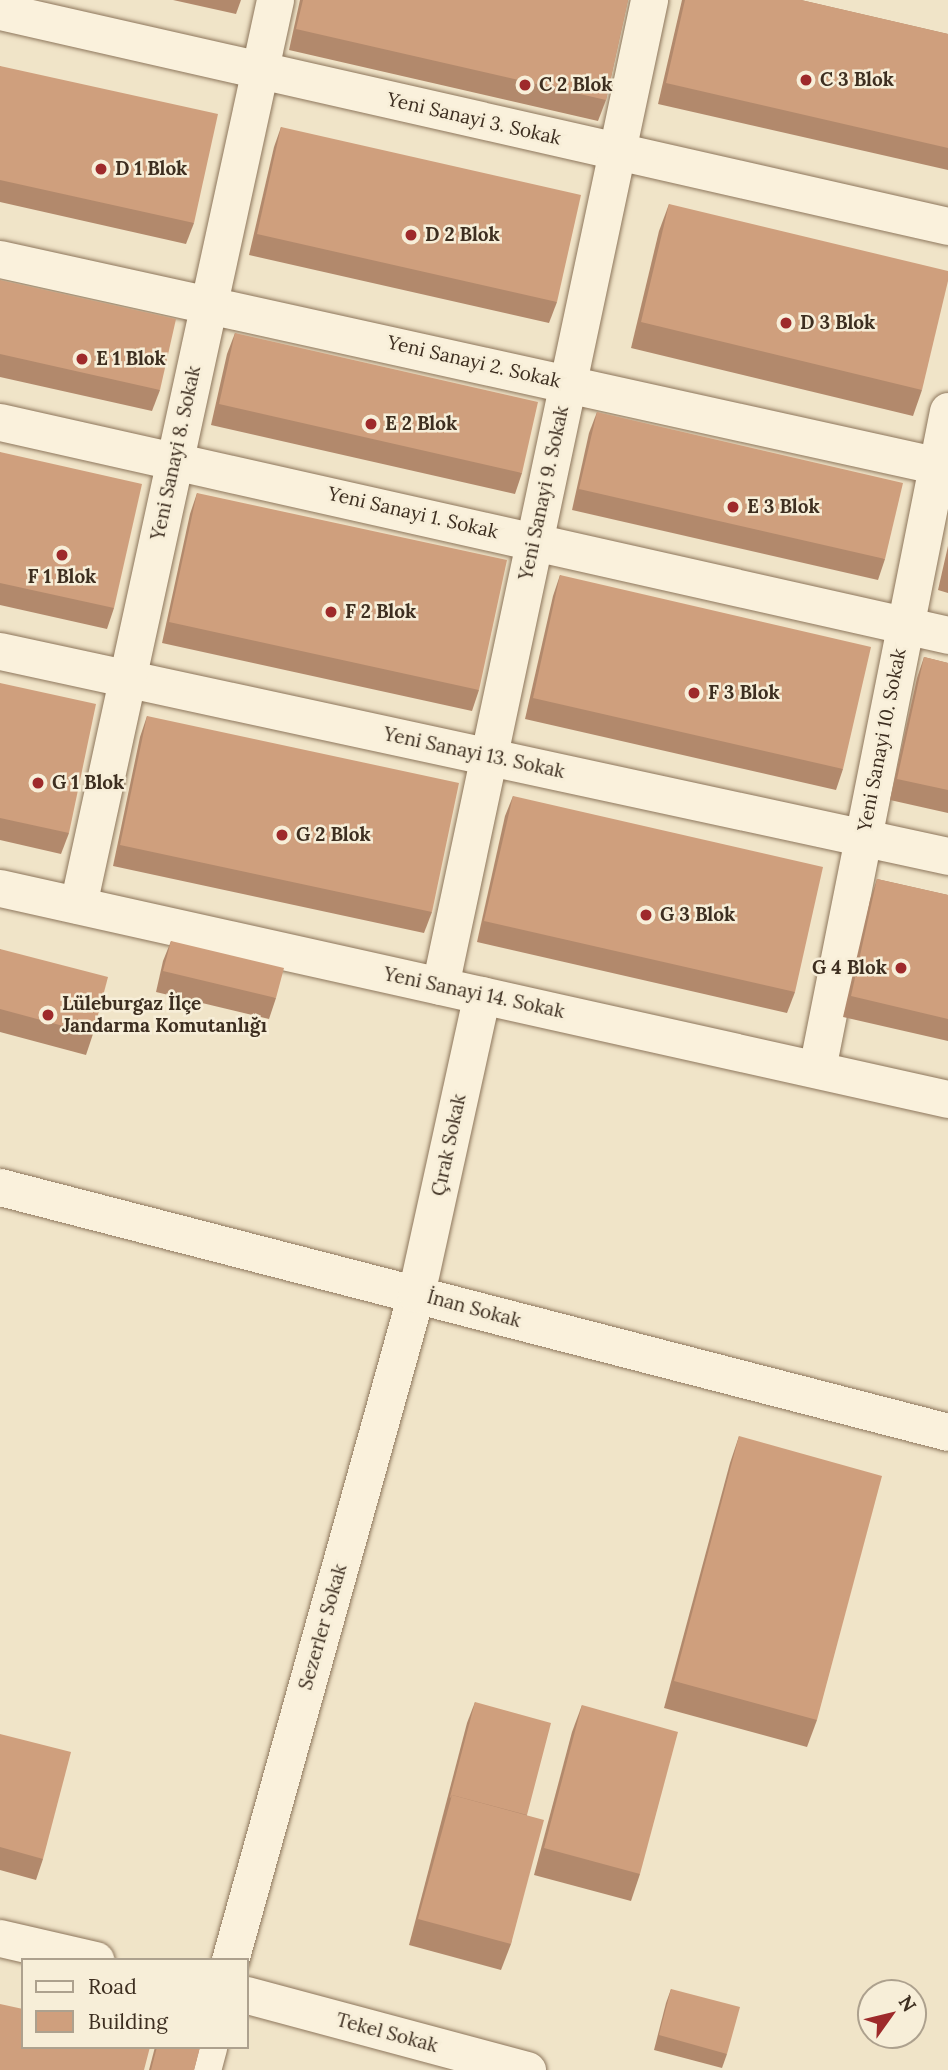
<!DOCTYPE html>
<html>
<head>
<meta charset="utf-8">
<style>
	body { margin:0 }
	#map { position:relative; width:948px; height:2070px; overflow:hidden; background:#f0e4c8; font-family:Lora,serif }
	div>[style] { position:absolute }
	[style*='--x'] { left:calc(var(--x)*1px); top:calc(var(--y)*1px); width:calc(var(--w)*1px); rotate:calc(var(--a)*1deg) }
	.roads { filter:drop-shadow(0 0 2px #8d765c) drop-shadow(0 0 2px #8d765c) }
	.minor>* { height:37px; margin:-18.5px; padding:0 18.5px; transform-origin:18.5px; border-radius:18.5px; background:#faf1dc }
	.wall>* { inset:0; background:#b2896c }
	.building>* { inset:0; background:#cf9f7d }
	.dots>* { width:19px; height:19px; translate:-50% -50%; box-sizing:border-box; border:4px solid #f7eed8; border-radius:50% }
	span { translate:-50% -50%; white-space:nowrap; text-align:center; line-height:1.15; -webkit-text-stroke:5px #f7eed8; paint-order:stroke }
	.poi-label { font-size:19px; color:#3d2e20; font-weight:700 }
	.left { translate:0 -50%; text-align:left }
	.right { translate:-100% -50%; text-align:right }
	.street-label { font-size:19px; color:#3d2e20 }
	.legend { position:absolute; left:21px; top:1958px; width:228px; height:91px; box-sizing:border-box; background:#f7eed8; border:2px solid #ada18e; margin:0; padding:9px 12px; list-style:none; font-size:21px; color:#3d2e20 }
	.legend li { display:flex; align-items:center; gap:14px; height:35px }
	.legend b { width:35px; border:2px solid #ada18e }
	.north { position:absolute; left:857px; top:1979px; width:70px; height:70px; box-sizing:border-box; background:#f7eed8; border:2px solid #ada18e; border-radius:50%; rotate:56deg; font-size:19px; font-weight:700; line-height:28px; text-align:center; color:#3d2e20 }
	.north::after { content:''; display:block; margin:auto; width:24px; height:32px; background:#9e2a2b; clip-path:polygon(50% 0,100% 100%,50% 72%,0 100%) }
</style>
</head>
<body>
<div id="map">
	<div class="roads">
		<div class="minor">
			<div style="--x:0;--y:11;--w:972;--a:12.78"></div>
			<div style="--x:0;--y:259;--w:971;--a:12.43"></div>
			<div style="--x:0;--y:422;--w:972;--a:12.66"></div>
			<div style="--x:0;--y:651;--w:970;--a:12.2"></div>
			<div style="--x:0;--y:888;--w:971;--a:12.55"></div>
			<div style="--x:78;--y:905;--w:926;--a:-77.72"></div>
			<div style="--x:440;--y:986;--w:1008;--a:-78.03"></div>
			<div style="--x:817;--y:1069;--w:671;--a:-78.74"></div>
			<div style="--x:0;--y:1187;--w:979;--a:14.49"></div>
			<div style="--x:0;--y:1938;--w:98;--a:13"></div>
			<div style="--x:230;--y:1960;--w:691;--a:-74.4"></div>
			<div style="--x:416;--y:1294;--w:306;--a:-77.6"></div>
			<div style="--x:247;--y:1995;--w:290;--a:15"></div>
			<div style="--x:202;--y:2070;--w:24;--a:-75"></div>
		</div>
	</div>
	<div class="wall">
		<div style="clip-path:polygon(173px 0,241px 0,236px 14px)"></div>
		<div style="clip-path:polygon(300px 0,628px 0,606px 100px,598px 121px,289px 50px)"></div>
		<div style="clip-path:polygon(682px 0,801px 0,948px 34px,948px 170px,658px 104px)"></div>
		<div style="clip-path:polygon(0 66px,194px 223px,186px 244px,0 202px)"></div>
		<div style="clip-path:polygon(281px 127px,557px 302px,549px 323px,249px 255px,274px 147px)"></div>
		<div style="clip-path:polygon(669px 204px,922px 390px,913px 416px,631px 348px,659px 231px)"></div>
		<div style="clip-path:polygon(0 280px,160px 390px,152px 411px,0 377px)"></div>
		<div style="clip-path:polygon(235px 333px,522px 473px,515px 494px,211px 425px,227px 354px)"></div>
		<div style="clip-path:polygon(597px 412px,885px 559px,878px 580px,572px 510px,589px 433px)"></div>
		<div style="clip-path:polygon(0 452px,114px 608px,107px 629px,0 605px)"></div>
		<div style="clip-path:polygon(197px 493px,479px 690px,472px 711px,162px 643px,190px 514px)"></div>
		<div style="clip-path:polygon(948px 546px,948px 593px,938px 590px)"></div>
		<div style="clip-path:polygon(560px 575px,843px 769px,836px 790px,525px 719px,553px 596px)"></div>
		<div style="clip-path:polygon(924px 657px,948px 663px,948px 813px,890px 800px,917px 678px)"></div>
		<div style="clip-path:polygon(0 683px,69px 833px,61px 854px,0 840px)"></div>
		<div style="clip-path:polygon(147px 716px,432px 912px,424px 933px,113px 866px,140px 737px)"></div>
		<div style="clip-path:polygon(513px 796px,795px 992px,787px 1013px,477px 942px,505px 816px)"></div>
		<div style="clip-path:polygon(877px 879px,948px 895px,948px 1041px,843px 1017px,870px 900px)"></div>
		<div style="clip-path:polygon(171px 941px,276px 998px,269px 1019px,156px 992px,163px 961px)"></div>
		<div style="clip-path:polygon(0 949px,93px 1034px,86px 1055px,0 1032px)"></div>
		<div style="clip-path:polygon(739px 1436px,817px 1720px,807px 1747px,664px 1708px,730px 1463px)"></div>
		<div style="clip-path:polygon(475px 1702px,527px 1815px,511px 1944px,501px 1970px,409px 1945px,467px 1723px)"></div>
		<div style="clip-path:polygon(582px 1705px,640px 1874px,631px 1901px,534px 1875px,572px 1732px)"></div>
		<div style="clip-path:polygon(0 1734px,43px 1859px,36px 1880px,0 1870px)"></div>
		<div style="clip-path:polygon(671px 1989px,727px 2054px,722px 2068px,654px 2050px,666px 2003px)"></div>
		<div style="clip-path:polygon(155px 2047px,200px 2047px,194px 2070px,149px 2070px)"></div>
	</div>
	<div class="building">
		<div style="clip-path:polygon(303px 0,628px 0,606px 100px,296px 29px)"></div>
		<div style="clip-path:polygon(685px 0,801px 0,948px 34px,948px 148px,666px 83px)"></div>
		<div style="clip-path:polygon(0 66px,218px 114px,194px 223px,0 180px)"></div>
		<div style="clip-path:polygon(281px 127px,581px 195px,557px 302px,257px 234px)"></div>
		<div style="clip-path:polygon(669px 204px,948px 271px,948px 281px,922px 390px,641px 322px)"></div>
		<div style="clip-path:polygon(0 280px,176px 319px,160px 390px,0 354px)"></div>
		<div style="clip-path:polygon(235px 333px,538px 402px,522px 473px,219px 404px)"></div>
		<div style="clip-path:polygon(597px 412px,903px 483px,885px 559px,579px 489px)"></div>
		<div style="clip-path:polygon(0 452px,142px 484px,114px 608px,0 583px)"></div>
		<div style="clip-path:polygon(197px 493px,507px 560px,479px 690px,169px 622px)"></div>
		<div style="clip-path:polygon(560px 575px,871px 647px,843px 769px,533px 698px)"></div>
		<div style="clip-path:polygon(924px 657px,948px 663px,948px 790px,897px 779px)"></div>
		<div style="clip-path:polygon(0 683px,96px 704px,69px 833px,0 818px)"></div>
		<div style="clip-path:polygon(147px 716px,459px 783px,432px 912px,120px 845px)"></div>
		<div style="clip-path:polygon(513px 796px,823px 867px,795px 992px,484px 921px)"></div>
		<div style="clip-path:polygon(877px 879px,948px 895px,948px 1019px,851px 996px)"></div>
		<div style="clip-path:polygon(171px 941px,284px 968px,276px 998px,163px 971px)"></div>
		<div style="clip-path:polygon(0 949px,108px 977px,93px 1034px,0 1009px)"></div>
		<div style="clip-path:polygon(739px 1436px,882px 1476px,817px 1720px,674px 1681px)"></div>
		<div style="clip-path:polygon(475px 1702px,551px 1723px,527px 1815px,452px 1795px,451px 1798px,450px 1797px)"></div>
		<div style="clip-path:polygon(582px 1705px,678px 1732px,640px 1874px,544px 1848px)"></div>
		<div style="clip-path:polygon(0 1734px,71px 1752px,43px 1859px,0 1847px)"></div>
		<div style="clip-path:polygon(452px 1795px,544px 1820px,511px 1944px,418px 1919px)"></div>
		<div style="clip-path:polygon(671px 1989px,740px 2007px,727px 2054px,659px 2035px)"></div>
		<div style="clip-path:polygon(0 2004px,23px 2009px,23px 2047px,150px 2047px,144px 2070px,0 2070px)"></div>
		<div style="clip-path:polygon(157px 2047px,200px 2047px,194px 2070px,151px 2070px)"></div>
	</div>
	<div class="dots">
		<div style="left:806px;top:80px;background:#9e2a2b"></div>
		<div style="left:525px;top:85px;background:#9e2a2b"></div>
		<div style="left:101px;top:169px;background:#9e2a2b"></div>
		<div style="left:411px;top:235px;background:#9e2a2b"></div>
		<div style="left:786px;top:323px;background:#9e2a2b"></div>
		<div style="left:82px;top:359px;background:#9e2a2b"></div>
		<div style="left:371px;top:424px;background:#9e2a2b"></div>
		<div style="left:733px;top:507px;background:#9e2a2b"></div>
		<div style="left:62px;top:555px;background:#9e2a2b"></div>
		<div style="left:331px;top:612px;background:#9e2a2b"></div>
		<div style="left:694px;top:693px;background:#9e2a2b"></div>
		<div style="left:38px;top:783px;background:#9e2a2b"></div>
		<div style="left:282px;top:835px;background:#9e2a2b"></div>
		<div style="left:646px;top:915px;background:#9e2a2b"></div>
		<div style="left:901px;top:968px;background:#9e2a2b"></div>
		<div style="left:48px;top:1015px;background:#9e2a2b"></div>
	</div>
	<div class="poi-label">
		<span class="left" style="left:820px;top:80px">C 3 Blok</span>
		<span class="left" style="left:539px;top:85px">C 2 Blok</span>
		<span class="left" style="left:115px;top:169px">D 1 Blok</span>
		<span class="left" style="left:425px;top:235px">D 2 Blok</span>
		<span class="left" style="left:800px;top:323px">D 3 Blok</span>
		<span class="left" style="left:96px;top:359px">E 1 Blok</span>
		<span class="left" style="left:385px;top:424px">E 2 Blok</span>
		<span class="left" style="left:747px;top:507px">E 3 Blok</span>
		<span style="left:62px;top:577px">F 1 Blok</span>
		<span class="left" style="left:345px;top:612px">F 2 Blok</span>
		<span class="left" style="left:708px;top:693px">F 3 Blok</span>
		<span class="left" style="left:52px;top:783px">G 1 Blok</span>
		<span class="left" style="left:296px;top:835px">G 2 Blok</span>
		<span class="left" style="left:660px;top:915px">G 3 Blok</span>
		<span class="right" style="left:887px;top:968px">G 4 Blok</span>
		<span class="left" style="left:62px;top:1015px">Lüleburgaz İlçe<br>Jandarma Komutanlığı</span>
	</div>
	<div class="street-label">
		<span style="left:474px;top:119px;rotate:13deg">Yeni Sanayi 3. Sokak</span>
		<span style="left:474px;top:362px;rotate:13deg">Yeni Sanayi 2. Sokak</span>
		<span style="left:176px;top:453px;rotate:-78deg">Yeni Sanayi 8. Sokak</span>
		<span style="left:544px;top:493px;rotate:-78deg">Yeni Sanayi 9. Sokak</span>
		<span style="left:413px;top:513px;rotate:13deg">Yeni Sanayi 1. Sokak</span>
		<span style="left:882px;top:740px;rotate:-79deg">Yeni Sanayi 10. Sokak</span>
		<span style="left:474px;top:753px;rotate:12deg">Yeni Sanayi 13. Sokak</span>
		<span style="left:474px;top:993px;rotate:12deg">Yeni Sanayi 14. Sokak</span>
		<span style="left:449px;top:1145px;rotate:-78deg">Çırak Sokak</span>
		<span style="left:474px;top:1309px;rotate:15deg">İnan Sokak</span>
		<span style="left:323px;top:1627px;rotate:-74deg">Sezerler Sokak</span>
		<span style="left:387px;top:2033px;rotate:15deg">Tekel Sokak</span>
	</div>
	<ul class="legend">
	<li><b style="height:9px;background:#faf1dc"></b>Road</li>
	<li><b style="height:19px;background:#cf9f7d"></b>Building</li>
	</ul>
	<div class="north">N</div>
</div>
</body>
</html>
